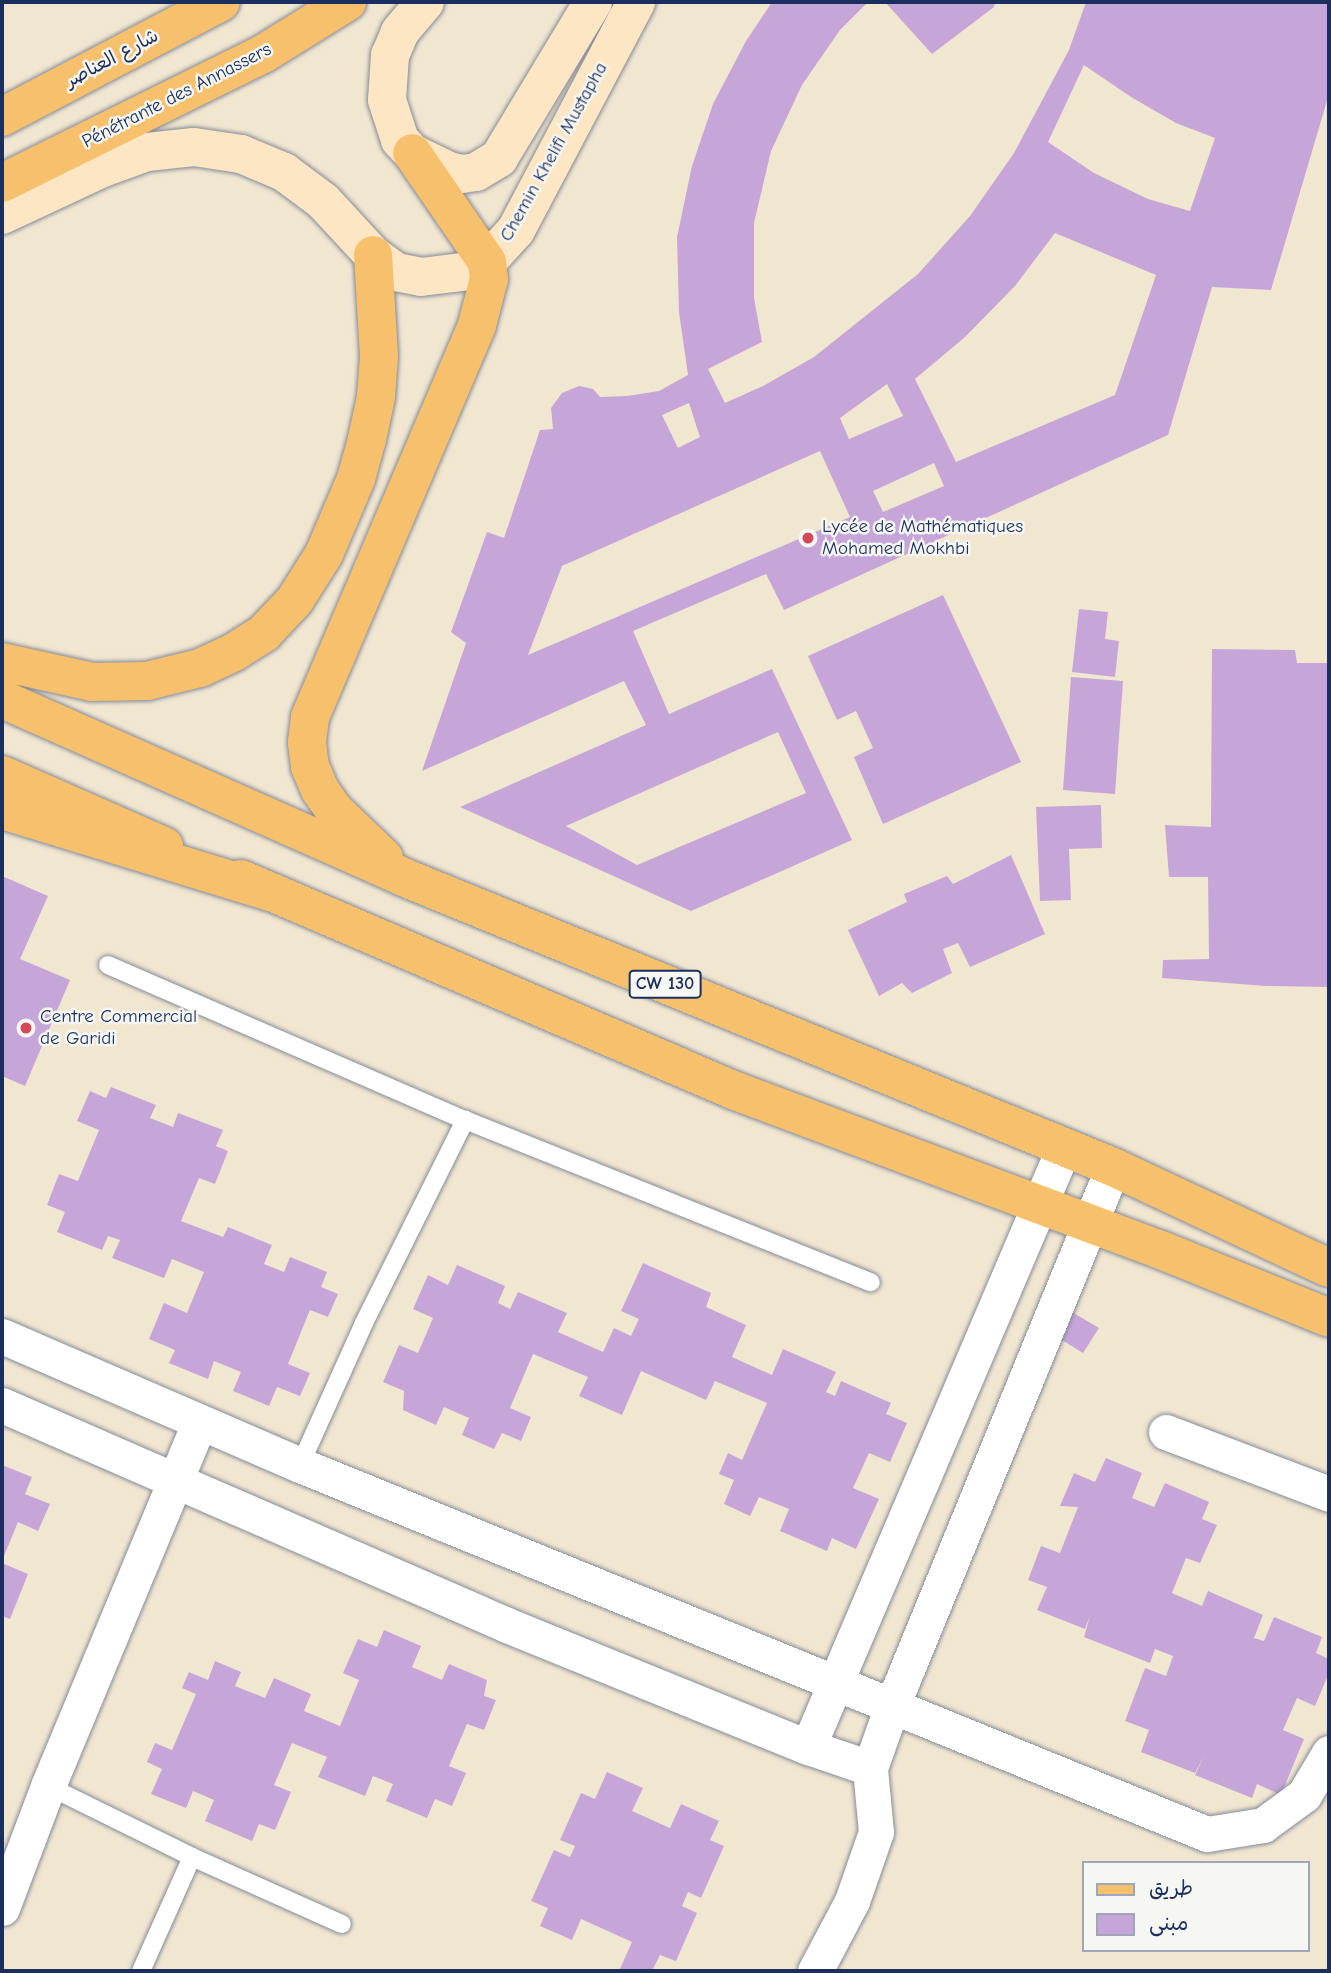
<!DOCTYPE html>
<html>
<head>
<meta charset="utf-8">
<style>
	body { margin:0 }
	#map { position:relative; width:1331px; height:1973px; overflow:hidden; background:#f1e7d1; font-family:"Comic Neue","Playpen Sans Arabic",sans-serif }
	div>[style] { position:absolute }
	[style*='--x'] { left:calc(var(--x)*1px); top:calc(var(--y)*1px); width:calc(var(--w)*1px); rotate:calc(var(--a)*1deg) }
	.building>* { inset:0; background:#c6a6d9 }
	.roads { filter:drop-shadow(0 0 2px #868b98) drop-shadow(0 0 2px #868b98) }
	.lane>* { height:18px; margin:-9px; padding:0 9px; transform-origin:9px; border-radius:9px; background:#fff }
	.street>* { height:35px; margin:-17.5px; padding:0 17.5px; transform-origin:17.5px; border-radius:17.5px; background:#fff }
	.secondary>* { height:38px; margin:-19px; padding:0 19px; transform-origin:19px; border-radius:19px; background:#fce6c4 }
	.primary>* { height:38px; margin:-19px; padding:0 19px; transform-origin:19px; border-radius:19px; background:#f7c06c }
	.highway>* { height:38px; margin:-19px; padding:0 19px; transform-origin:19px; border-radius:19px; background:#f7c06c }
	.dots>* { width:19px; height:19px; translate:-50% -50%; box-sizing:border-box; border:4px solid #f6f6f2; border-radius:50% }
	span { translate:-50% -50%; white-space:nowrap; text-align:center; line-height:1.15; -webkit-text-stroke:5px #f6f6f2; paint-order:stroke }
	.shield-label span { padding:2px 5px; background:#f6f6f2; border:2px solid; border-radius:5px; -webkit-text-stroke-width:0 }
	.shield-label { font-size:18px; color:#1b2f5e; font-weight:700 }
	.street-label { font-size:19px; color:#1b2f5e }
	.poi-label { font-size:19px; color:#1b2f5e }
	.left { translate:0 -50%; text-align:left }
	.frame { position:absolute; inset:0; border:4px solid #1b2f5e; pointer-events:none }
	.legend { position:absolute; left:1082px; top:1861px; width:228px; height:91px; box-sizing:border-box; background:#f6f6f2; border:2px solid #9ea6b7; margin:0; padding:9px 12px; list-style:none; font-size:21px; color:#1b2f5e }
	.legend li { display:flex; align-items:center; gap:14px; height:35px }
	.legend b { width:35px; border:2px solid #9ea6b7 }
</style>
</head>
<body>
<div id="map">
	<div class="building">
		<div style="clip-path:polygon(evenodd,772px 2px,868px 2px,840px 30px,802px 85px,771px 151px,754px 223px,754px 298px,762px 342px,708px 369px,725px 403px,763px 386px,814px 357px,918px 274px,970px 216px,1014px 153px,1069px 50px,1086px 2px,1329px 2px,1329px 94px,1271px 290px,1212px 287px,1168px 435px,784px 610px,766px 574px,633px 631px,669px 714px,772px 669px,852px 840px,691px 911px,460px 807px,646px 725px,624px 681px,422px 771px,466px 643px,451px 632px,487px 532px,504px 538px,540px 430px,553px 429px,551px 408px,562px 393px,579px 386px,593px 389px,600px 397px,627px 396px,659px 391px,688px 375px,679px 312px,677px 237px,692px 166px,713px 104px,746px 41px,772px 2px,1084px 65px,1131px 97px,1176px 123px,1215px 138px,1190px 211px,1148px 199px,1094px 173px,1048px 142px,1084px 65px,772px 2px,1055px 233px,1156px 275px,1115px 395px,956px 462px,915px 379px,965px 337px,1015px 286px,1055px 233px,772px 2px,887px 384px,903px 416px,849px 439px,840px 418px,887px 384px,772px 2px,689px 403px,700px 437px,678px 448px,662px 415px,689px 403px,772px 2px,820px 451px,850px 517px,528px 655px,562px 566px,820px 451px,772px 2px,934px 463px,944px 486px,883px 512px,873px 491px,934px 463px,772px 2px,778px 732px,806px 793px,637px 865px,566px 826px,778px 732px)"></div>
		<div style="clip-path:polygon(885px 2px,995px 2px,994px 7px,932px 54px)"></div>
		<div style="clip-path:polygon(943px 595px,1021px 762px,883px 824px,854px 757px,873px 748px,856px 711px,837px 720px,808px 656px)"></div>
		<div style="clip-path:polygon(1079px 609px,1108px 612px,1105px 639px,1119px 641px,1115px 677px,1072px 672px)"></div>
		<div style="clip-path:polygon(1212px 649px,1295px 650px,1297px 663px,1329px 663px,1329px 987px,1266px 986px,1162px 978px,1163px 960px,1209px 959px,1208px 877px,1169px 877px,1165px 825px,1211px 827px)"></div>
		<div style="clip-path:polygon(1071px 677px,1123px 681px,1115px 794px,1063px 790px)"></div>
		<div style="clip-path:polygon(1101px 805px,1102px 848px,1069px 849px,1071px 900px,1040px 901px,1036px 807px)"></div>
		<div style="clip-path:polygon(1011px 855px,1045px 934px,970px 967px,958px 943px,943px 949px,952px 973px,912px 993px,902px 983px,879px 996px,848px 930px,907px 902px,904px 894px,947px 876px,953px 884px)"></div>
		<div style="clip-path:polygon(2px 876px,48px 896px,20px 959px,70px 980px,25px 1086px,2px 1076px)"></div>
		<div style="clip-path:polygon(111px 1087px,156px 1105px,150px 1118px,173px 1127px,178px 1113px,223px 1130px,216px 1146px,228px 1151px,215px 1184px,199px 1178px,181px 1221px,223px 1237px,228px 1227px,272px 1245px,264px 1264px,284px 1272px,290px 1257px,327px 1272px,321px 1287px,338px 1294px,328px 1317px,310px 1310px,288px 1364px,310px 1373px,300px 1396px,277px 1387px,269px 1406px,233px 1391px,241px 1372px,214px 1361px,208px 1379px,169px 1363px,175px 1350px,149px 1339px,164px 1303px,187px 1313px,204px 1272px,172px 1259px,164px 1278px,112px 1258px,120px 1240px,108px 1236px,102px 1250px,57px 1232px,65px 1212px,47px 1205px,59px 1174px,78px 1181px,99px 1130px,77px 1121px,90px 1091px,106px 1098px)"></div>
		<div style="clip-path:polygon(643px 1263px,711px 1293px,706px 1307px,746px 1325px,732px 1357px,772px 1375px,783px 1349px,836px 1372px,826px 1392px,835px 1396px,841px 1381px,891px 1403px,886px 1414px,907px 1423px,890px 1462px,869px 1453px,853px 1488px,879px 1499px,856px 1549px,832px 1538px,827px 1551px,780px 1531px,789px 1509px,759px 1497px,750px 1516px,724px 1504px,734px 1480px,719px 1474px,728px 1453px,742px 1460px,767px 1403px,715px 1381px,706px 1400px,641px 1371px,622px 1415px,579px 1396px,588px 1377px,533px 1354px,510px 1408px,531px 1417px,521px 1441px,502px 1433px,494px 1449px,462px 1435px,469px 1418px,444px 1407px,436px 1425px,403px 1410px,404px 1391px,383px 1382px,399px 1345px,418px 1353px,433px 1318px,413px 1309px,428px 1275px,448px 1285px,457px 1265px,505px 1286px,498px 1303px,510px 1309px,518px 1292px,567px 1313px,558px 1332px,603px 1352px,614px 1328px,631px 1336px,639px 1319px,621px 1311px)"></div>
		<div style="clip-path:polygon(1072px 1312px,1099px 1328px,1083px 1353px,1057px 1337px)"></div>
		<div style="clip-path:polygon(1106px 1458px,1142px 1473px,1132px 1498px,1154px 1507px,1165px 1483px,1209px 1502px,1202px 1519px,1217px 1525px,1200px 1563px,1186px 1558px,1172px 1593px,1202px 1606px,1208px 1591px,1263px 1615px,1254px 1638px,1264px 1641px,1274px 1617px,1322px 1637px,1316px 1653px,1329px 1659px,1329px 1673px,1315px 1706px,1297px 1698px,1283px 1730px,1304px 1739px,1281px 1795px,1257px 1784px,1252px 1798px,1195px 1775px,1204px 1756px,1195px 1773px,1141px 1752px,1149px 1730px,1125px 1721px,1145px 1668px,1166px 1676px,1173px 1656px,1155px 1649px,1150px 1663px,1084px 1637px,1090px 1616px,1085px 1629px,1037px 1610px,1047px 1587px,1028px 1580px,1041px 1546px,1060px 1553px,1078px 1507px,1060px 1506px,1074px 1473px,1095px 1482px)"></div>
		<div style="clip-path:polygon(2px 1465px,32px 1477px,25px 1494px,50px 1504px,38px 1531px,18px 1522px,2px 1561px)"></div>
		<div style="clip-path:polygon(2px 1563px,28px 1574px,10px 1619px,2px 1616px)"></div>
		<div style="clip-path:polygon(384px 1630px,421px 1646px,412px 1667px,442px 1680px,449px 1664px,487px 1680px,484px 1696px,496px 1700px,484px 1730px,467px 1724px,449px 1766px,466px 1773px,452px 1806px,435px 1799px,427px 1818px,386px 1801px,393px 1784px,373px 1776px,365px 1796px,318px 1777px,327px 1757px,292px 1743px,274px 1785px,291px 1792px,275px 1830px,259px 1824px,252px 1841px,205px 1821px,214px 1800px,193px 1791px,186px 1808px,151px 1794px,162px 1769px,147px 1762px,155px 1743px,172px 1750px,196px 1694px,182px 1688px,189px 1672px,208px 1680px,215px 1661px,241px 1672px,235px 1686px,265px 1698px,274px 1678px,311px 1694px,304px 1711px,340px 1726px,359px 1680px,343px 1673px,358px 1639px,377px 1647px)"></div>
		<div style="clip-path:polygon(607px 1772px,643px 1788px,632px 1811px,670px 1828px,681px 1804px,719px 1821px,710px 1840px,724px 1846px,701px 1898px,688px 1892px,682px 1906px,697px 1913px,676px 1961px,660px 1955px,652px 1971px,619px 1971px,632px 1942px,581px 1919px,572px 1940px,540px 1926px,548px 1908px,531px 1901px,554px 1850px,570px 1857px,575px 1846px,560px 1840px,581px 1793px,595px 1799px)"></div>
	</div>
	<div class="roads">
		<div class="lane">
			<div style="--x:108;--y:965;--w:389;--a:23.5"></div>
			<div style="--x:465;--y:1120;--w:437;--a:21.8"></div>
			<div style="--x:300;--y:1465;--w:156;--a:-65.7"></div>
			<div style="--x:364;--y:1323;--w:227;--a:-63.5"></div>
			<div style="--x:48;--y:1786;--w:161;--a:26.2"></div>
			<div style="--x:192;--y:1857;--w:164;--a:24.1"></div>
			<div style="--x:141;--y:1971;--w:125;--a:-65.9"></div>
		</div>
		<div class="street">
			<div style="--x:2;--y:1336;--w:325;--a:23.4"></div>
			<div style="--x:300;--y:1465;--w:979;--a:22.14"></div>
			<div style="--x:1207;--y:1834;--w:57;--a:-9.1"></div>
			<div style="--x:1263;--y:1825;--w:51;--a:-36.2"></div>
			<div style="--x:1304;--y:1795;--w:49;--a:-59.2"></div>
			<div style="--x:2;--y:1405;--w:551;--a:23.54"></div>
			<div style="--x:507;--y:1625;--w:325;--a:22.1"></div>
			<div style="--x:808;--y:1747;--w:65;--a:18.7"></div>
			<div style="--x:1166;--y:1432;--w:174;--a:20.8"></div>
			<div style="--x:808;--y:1747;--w:652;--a:-66.89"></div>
			<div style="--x:2;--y:1908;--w:130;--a:-69.3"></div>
			<div style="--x:48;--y:1786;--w:393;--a:-67.4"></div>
			<div style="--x:815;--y:1971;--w:79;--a:-62.1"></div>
			<div style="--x:852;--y:1901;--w:73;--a:-70.8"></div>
			<div style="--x:876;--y:1832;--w:64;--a:-95.4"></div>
			<div style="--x:870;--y:1768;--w:66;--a:-70.5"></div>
			<div style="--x:892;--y:1706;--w:583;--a:-67.71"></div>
		</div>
		<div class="secondary">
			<div style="--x:425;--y:2;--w:39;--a:130"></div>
			<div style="--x:400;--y:32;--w:25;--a:113"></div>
			<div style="--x:390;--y:55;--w:45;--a:93.8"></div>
			<div style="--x:387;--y:100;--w:42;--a:72"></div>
			<div style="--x:400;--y:140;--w:18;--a:47"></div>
			<div style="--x:412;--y:153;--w:41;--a:25.9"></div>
			<div style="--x:449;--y:171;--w:13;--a:13"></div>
			<div style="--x:462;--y:174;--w:14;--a:-8"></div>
			<div style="--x:476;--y:172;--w:27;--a:-31"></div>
			<div style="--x:499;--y:158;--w:182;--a:-58.9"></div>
			<div style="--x:2;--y:215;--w:111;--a:-25"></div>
			<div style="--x:103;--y:168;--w:47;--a:-20"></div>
			<div style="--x:147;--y:152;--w:47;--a:-6.1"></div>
			<div style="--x:194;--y:147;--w:48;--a:8.5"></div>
			<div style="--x:241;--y:154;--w:47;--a:22.7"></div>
			<div style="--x:284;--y:172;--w:49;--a:36.6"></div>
			<div style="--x:323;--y:201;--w:74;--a:47.2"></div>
			<div style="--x:373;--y:255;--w:29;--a:36"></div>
			<div style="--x:396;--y:272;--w:25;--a:11"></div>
			<div style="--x:421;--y:277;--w:48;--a:-7.1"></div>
			<div style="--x:469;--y:271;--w:20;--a:-27"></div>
			<div style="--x:487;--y:262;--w:43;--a:-47.8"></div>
			<div style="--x:516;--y:230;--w:258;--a:-62.2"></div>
		</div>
		<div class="primary">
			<div style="--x:2;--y:662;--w:92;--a:12.5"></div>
			<div style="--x:92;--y:682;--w:55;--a:-1"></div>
			<div style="--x:147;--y:681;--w:55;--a:-13.8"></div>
			<div style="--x:200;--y:668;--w:38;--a:-25"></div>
			<div style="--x:234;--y:652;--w:36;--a:-32"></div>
			<div style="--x:264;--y:633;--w:45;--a:-46.8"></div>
			<div style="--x:295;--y:600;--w:54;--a:-57.8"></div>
			<div style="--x:324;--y:554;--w:82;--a:-66.9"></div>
			<div style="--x:356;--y:479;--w:41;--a:-74.6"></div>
			<div style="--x:367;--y:439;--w:43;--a:-77.9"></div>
			<div style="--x:376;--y:397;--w:41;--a:-85.8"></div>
			<div style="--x:379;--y:356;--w:101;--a:-93.4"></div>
			<div style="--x:2;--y:699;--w:439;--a:23.9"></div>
			<div style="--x:403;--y:877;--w:767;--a:22.22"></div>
			<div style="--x:1113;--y:1167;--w:238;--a:25.1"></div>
			<div style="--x:2;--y:775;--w:177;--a:23.7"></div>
			<div style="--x:384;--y:858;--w:69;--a:-136.2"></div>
			<div style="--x:334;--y:810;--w:24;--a:-125"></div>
			<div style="--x:320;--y:790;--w:25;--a:-113"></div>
			<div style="--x:310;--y:767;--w:25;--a:-97"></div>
			<div style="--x:307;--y:742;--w:25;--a:-83"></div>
			<div style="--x:310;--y:717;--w:426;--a:-66.9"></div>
			<div style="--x:477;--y:325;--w:48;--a:-75.4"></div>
			<div style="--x:489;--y:279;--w:17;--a:-97"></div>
			<div style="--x:487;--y:262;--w:132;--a:-124.5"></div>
			<div style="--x:241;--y:879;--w:535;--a:23.21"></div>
			<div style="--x:733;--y:1090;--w:457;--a:20.5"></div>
			<div style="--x:1161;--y:1250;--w:181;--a:22"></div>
		</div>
		<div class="highway">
			<div style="--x:2;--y:117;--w:247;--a:-27.7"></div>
			<div style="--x:2;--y:183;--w:291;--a:-26.3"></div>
			<div style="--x:263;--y:54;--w:99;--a:-31.8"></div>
			<div style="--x:2;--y:810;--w:283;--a:17"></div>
		</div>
	</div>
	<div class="dots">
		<div style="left:808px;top:538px;background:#d1495b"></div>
		<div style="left:26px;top:1028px;background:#d1495b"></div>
	</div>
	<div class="shield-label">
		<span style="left:665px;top:984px">CW 130</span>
	</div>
	<div class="street-label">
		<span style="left:112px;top:59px;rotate:-28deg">شارع العناصر</span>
		<span style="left:177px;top:96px;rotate:-27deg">Pénétrante des Annassers</span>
		<span style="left:554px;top:152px;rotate:-61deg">Chemin Khelifi Mustapha</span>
	</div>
	<div class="poi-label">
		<span class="left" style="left:822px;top:538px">Lycée de Mathématiques<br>Mohamed Mokhbi</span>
		<span class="left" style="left:40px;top:1028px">Centre Commercial<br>de Garidi</span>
	</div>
	<div class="frame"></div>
	<ul class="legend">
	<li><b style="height:9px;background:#f7c06c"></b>طريق</li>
	<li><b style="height:19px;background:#c6a6d9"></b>مبنى</li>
	</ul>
</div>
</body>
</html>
